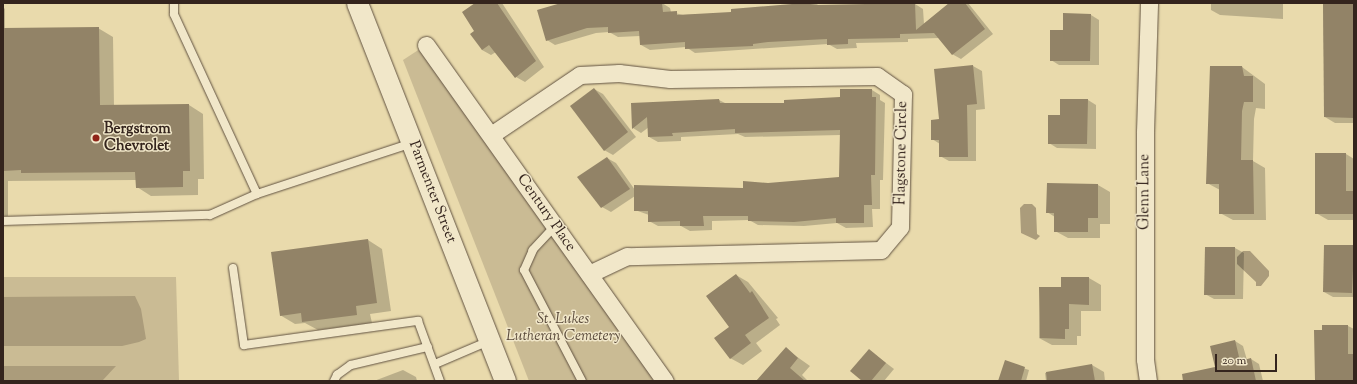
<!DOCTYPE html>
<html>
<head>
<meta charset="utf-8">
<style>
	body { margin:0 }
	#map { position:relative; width:1357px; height:384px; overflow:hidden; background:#e9daac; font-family:"Sorts Mill Goudy",serif }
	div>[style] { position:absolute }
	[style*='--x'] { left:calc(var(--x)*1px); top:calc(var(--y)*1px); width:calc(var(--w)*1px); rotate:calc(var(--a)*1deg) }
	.green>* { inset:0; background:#cabb94 }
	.water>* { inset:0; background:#ab9c7b }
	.shadow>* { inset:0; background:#0003 }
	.building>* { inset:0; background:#928367 }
	.roads { filter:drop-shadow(0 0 1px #615241) drop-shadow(0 0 1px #615241) }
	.service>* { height:8px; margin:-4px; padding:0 4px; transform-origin:4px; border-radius:4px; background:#f1e7c9 }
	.minor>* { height:17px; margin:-8.5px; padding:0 8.5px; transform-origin:8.5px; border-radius:8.5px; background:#f1e7c9 }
	.tertiary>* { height:21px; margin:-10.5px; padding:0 10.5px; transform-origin:10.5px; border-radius:10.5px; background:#f1e7c9 }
	.dots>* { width:11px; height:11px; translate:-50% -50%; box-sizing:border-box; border:2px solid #f1e7c9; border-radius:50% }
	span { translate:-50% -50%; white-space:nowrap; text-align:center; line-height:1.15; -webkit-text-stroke:3px #f1e7c9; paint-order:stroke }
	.poi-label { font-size:15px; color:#34241d; font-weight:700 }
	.left { translate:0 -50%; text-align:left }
	.street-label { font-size:15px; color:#34241d }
	.park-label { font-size:15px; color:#5a4a3b; font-style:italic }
	.frame { position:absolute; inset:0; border:4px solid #34241d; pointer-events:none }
	.scale { position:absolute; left:1215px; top:354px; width:62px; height:18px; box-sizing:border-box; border:2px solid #34241d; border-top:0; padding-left:5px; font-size:12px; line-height:14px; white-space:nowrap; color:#34241d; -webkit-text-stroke:3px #f1e7c9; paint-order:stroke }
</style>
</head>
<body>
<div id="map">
	<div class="green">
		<div style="clip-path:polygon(426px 45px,665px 381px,529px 381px,403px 60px)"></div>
		<div style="clip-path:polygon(3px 277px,176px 277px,179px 381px,3px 381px)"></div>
	</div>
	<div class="water">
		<div style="clip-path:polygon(1024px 204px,1032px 204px,1036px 208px,1037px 234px,1040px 236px,1036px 240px,1021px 233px,1020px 208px)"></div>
		<div style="clip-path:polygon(1243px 251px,1250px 251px,1269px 271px,1269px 276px,1261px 286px,1256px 286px,1256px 282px,1237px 264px,1237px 257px)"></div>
		<div style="clip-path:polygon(135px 296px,141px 309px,146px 339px,139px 342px,122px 346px,3px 346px,3px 297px)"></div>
		<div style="clip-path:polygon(3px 366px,116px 366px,102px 381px,3px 381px)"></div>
	</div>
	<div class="shadow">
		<div style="clip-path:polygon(477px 3px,502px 3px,544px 67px,525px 82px,516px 77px,496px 52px,491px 55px,482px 50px,475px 32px)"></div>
		<div style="clip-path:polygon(565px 3px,662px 3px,670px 8px,671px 12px,683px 15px,732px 13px,732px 10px,815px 3px,820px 6px,915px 4px,923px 9px,924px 24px,950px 3px,968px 3px,993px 34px,961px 59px,952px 54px,939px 38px,908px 39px,908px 42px,856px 43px,857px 48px,837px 49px,828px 44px,695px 53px,686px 47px,650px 50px,641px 45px,640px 36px,618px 37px,609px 32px,596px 33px,555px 45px,547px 40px)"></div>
		<div style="clip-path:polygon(1211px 3px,1283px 3px,1283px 19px,1220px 15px,1211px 10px)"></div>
		<div style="clip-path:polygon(1323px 3px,1354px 3px,1354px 123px,1335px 123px,1325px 117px)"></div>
		<div style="clip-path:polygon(3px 7px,5px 9px,5px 29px,98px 28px,113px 37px,114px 106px,189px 105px,203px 114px,204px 179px,198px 179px,198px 195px,151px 196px,137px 187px,136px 180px,8px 181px,8px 216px,3px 216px)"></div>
		<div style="clip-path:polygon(1091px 15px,1099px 20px,1099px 65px,1059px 65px,1051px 60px,1064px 31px)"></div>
		<div style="clip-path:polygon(973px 66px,982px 71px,985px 109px,976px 110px,976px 161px,949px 161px,940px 156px,940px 144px,932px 139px,940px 120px,935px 70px)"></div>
		<div style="clip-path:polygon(1242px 67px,1265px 84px,1265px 109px,1256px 108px,1254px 119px,1253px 161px,1265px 168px,1266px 220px,1233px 220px,1220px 213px,1220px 190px,1207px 183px)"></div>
		<div style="clip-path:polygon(594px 89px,603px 94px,636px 137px,613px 155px,604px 150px)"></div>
		<div style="clip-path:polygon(872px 90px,880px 95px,880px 100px,885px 103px,883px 180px,880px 180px,880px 209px,872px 209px,873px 227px,846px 228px,837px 223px,804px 226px,758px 225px,749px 220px,712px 221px,712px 230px,690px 231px,681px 226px,658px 226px,649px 221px,649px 215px,635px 210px,635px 196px,611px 212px,602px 207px,579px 178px,607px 158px,616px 163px,635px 190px,744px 189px,840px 178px,841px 135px,745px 137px,738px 134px,681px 137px,681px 141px,658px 142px,649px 137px,649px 127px,641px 133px,633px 128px,632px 104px,719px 100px,727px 104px,786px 104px,841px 98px)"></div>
		<div style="clip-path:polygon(1088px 100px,1096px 105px,1096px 149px,1057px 148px,1049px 143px,1061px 116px)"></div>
		<div style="clip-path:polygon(1346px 154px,1354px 159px,1354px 220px,1328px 220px,1316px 213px)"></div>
		<div style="clip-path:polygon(1098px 185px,1110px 192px,1110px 224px,1100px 224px,1100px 238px,1068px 238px,1055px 231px,1055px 217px,1047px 212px)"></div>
		<div style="clip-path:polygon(368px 240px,382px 249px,391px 311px,370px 314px,372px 323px,318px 330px,305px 323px,295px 324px,280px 315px)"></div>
		<div style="clip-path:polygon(1325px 246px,1354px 246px,1354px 297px,1333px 297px,1324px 292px)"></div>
		<div style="clip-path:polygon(1235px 248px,1244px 253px,1243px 299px,1214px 299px,1205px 294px)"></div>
		<div style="clip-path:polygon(736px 275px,748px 282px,778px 318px,776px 319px,780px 325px,756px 343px,762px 351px,743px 365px,730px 358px,730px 328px)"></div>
		<div style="clip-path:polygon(1089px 278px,1101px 285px,1101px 311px,1081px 311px,1081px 336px,1077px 336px,1077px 345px,1052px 345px,1039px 338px,1040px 288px,1062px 288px)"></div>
		<div style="clip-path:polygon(1348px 326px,1354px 329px,1354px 381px,1316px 381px)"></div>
		<div style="clip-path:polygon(1235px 341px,1243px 346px,1247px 360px,1251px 359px,1259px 364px,1263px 381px,1214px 381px,1216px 367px)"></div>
		<div style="clip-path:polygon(786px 349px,810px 366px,802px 375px,808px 381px,764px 381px)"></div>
		<div style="clip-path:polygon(869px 350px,894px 369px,884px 381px,864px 381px)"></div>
		<div style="clip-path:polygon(1005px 362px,1029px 370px,1026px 381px,1008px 381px)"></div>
		<div style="clip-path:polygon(1092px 365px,1104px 372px,1105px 381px,1046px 381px,1045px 373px)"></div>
		<div style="clip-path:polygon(403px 370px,416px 377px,417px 381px,374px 381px)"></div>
	</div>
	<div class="building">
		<div style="clip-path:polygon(475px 3px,497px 3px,536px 61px,515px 78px,489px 45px,482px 50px,470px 34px,474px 31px,462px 12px)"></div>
		<div style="clip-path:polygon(561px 3px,662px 3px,663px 12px,677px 11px,677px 15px,731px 12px,731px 9px,804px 3px,816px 5px,915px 3px,916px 30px,949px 3px,965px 3px,985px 29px,952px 55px,934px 33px,900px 34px,900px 38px,848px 39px,848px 44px,827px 45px,827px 39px,768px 42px,753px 44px,753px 46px,685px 49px,685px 42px,640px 45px,639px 31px,608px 33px,608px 27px,587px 28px,546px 41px,537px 10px)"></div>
		<div style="clip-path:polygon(1323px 3px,1354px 3px,1354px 118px,1324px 117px)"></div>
		<div style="clip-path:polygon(1063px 13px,1091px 14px,1090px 61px,1050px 61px,1050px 30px,1063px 30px)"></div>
		<div style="clip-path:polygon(99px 27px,100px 105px,189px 104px,190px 171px,183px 171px,183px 187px,136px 188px,135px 172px,21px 173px,21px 170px,3px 171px,3px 28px)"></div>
		<div style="clip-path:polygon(973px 65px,977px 104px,967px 105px,968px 157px,939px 157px,939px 140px,931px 140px,931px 120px,939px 119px,934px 69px)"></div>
		<div style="clip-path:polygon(1210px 66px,1242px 66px,1244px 76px,1253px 76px,1253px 102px,1244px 102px,1242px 111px,1241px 160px,1253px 160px,1254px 214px,1219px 214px,1219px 184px,1206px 184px)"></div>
		<div style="clip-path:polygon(594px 88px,628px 132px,604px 151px,570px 106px)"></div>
		<div style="clip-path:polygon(840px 89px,872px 89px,872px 97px,876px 97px,875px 175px,871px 175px,872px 205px,864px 205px,864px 223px,836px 223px,836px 218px,794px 222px,748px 221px,748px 216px,703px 216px,704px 226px,680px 226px,680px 221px,648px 222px,648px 211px,634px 211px,634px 185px,743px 188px,743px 181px,768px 183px,839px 177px,840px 130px,735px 133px,735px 129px,672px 133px,673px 136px,648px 137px,647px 117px,632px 129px,631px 103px,719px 99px,720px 103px,784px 103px,784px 100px,840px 97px)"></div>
		<div style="clip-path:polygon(1060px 99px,1088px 99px,1087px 144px,1048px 144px,1048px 115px,1060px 115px)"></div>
		<div style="clip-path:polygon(1315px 153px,1346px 153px,1346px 191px,1354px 191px,1354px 214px,1315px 214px)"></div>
		<div style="clip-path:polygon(607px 157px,630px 189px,601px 208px,577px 177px)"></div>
		<div style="clip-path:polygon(1047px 183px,1098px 184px,1098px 218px,1088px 218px,1088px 232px,1054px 232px,1054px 213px,1046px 213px)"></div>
		<div style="clip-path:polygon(368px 239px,377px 303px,356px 306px,357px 315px,302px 322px,301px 313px,280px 316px,271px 252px)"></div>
		<div style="clip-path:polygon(1324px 245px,1354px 245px,1352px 293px,1323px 292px)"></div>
		<div style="clip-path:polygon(1205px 247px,1235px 247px,1235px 295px,1204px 295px)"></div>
		<div style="clip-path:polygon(736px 274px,750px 293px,752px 291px,769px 318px,745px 335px,751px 343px,730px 359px,714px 338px,729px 327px,706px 296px)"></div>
		<div style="clip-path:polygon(1061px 277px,1089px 277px,1089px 305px,1069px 304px,1069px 329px,1065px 329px,1065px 339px,1040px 338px,1039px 287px,1061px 287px)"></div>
		<div style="clip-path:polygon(1322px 325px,1348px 325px,1348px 354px,1354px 354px,1354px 381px,1315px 381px,1314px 330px,1322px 330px)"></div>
		<div style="clip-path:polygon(1235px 340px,1240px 361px,1251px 358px,1256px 381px,1183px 381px,1182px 374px,1215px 367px,1210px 346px)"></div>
		<div style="clip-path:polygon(786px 347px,798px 358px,790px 368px,805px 381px,756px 381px)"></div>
		<div style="clip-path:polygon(869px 349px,886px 363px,871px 381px,862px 381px,850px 371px)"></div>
		<div style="clip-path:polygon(1005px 360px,1025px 367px,1021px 381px,998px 381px)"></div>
		<div style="clip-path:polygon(1092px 364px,1095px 381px,1047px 381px,1046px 372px)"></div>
	</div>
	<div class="roads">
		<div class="service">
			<div style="--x:257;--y:194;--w:163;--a:-18.2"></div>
			<div style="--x:3;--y:221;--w:207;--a:-1.7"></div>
			<div style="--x:210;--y:215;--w:51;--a:-24.1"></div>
			<div style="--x:257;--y:194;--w:198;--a:-114.8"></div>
			<div style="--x:174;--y:14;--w:11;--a:-90"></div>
			<div style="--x:555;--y:226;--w:33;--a:133"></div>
			<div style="--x:533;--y:250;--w:22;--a:114"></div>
			<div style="--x:524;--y:270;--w:125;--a:62.4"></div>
			<div style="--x:233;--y:268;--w:78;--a:81.9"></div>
			<div style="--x:244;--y:345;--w:176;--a:-7.9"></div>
			<div style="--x:418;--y:321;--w:64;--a:69.9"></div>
			<div style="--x:435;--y:364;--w:59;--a:-23.1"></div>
			<div style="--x:334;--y:381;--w:7;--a:-63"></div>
			<div style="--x:337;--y:375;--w:17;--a:-36"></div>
			<div style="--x:351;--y:365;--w:79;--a:-13.2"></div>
		</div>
		<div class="minor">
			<div style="--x:426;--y:45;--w:412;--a:54.6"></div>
			<div style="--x:491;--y:135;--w:107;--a:-34"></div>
			<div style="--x:580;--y:75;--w:39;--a:-3"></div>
			<div style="--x:619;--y:73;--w:51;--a:6.7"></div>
			<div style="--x:670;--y:79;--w:207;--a:-0.8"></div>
			<div style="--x:877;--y:76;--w:32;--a:35"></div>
			<div style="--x:903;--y:94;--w:133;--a:91.3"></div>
			<div style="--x:900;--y:227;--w:30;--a:130"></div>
			<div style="--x:881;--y:250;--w:254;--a:178.6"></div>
			<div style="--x:627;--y:256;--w:42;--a:154.7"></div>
			<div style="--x:1148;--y:381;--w:22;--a:-98"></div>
			<div style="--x:1145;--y:359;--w:227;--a:-90"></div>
			<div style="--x:1145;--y:132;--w:129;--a:-88.2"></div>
		</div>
		<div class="tertiary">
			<div style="--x:357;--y:3;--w:406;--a:68.6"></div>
		</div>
	</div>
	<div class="dots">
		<div style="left:96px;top:138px;background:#8f2418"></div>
	</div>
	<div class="poi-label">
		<span class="left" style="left:104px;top:138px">Bergstrom<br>Chevrolet</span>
	</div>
	<div class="street-label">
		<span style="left:902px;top:153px;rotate:-89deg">Flagstone Circle</span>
		<span style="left:432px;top:192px;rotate:69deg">Parmenter Street</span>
		<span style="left:1145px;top:192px;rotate:-90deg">Glenn Lane</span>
		<span style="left:546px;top:213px;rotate:55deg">Century Place</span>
	</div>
	<div class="park-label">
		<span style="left:563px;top:328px">St. Lukes<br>Lutheran Cemetery</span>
	</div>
	<div class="frame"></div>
	<div class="scale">20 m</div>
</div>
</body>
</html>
